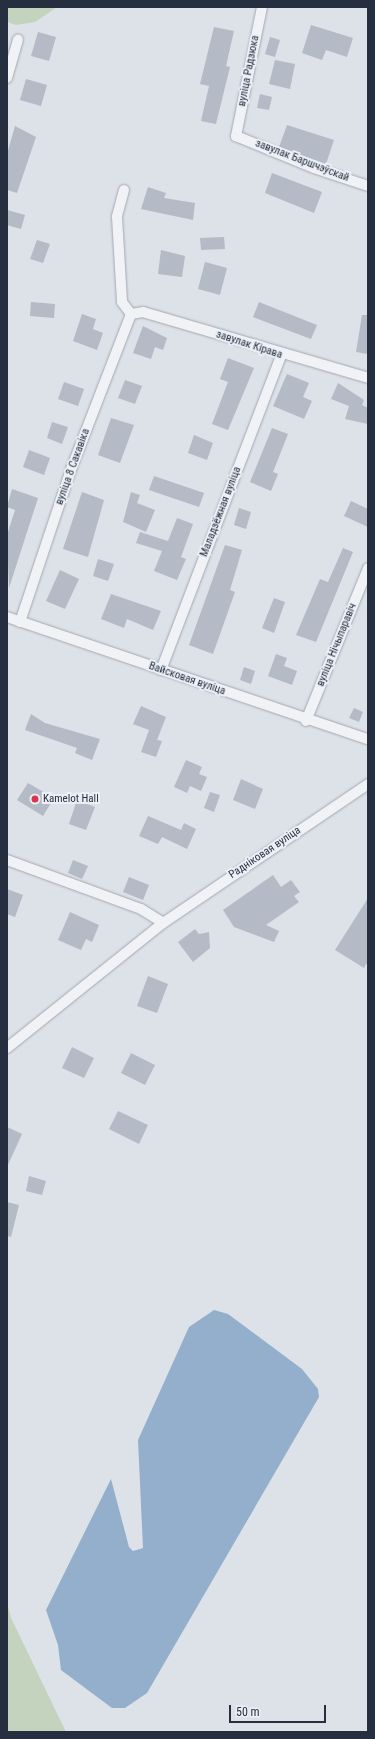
<!DOCTYPE html>
<html>
<head>
<meta charset="utf-8">
<style>
	body { margin:0 }
	#map { position:relative; width:375px; height:1739px; overflow:hidden; background:#dde1e8; font-family:"Roboto Condensed",sans-serif }
	div>[style] { position:absolute }
	[style*='--x'] { left:calc(var(--x)*1px); top:calc(var(--y)*1px); width:calc(var(--w)*1px); rotate:calc(var(--a)*1deg) }
	.green>* { inset:0; background:#c3d3bd }
	.water>* { inset:0; background:#94afcc }
	.building>* { inset:0; background:#b4bac6 }
	.roads { filter:drop-shadow(0 0 1px #a2a8b2) drop-shadow(0 0 1px #a2a8b2) }
	.minor>* { height:10px; margin:-5px; padding:0 5px; transform-origin:5px; border-radius:5px; background:#f0f2f6 }
	.dots>* { width:11px; height:11px; translate:-50% -50%; box-sizing:border-box; border:2px solid #ecf0f6; border-radius:50% }
	span { translate:-50% -50%; white-space:nowrap; text-align:center; line-height:1.15; -webkit-text-stroke:4px #ecf0f6; paint-order:stroke }
	.street-label { font-size:11px; color:#252f40 }
	.poi-label { font-size:11px; color:#252f40 }
	.left { translate:0 -50%; text-align:left }
	.frame { position:absolute; inset:0; border:8px solid #252f40; pointer-events:none }
	.scale { position:absolute; left:229px; top:1705px; width:97px; height:18px; box-sizing:border-box; border:2px solid #252f40; border-top:0; padding-left:5px; font-size:12px; line-height:14px; white-space:nowrap; color:#252f40; -webkit-text-stroke:3px #ecf0f6; paint-order:stroke }
</style>
</head>
<body>
<div id="map">
	<div class="green">
		<div style="clip-path:polygon(7px 7px,57px 7px,35px 22px,16px 25px,7px 22px)"></div>
		<div style="clip-path:polygon(7px 1603px,11px 1618px,66px 1732px,7px 1732px)"></div>
	</div>
	<div class="water">
		<div style="clip-path:polygon(214px 1310px,228px 1314px,302px 1369px,318px 1389px,319px 1397px,147px 1693px,125px 1708px,112px 1708px,61px 1670px,58px 1645px,46px 1610px,111px 1479px,129px 1547px,133px 1551px,143px 1548px,138px 1440px,189px 1327px)"></div>
	</div>
	<div class="building">
		<div style="clip-path:polygon(311px 25px,353px 38px,347px 57px,326px 50px,322px 60px,302px 53px)"></div>
		<div style="clip-path:polygon(214px 27px,234px 31px,226px 66px,230px 67px,216px 124px,201px 121px,209px 86px,200px 84px)"></div>
		<div style="clip-path:polygon(38px 32px,56px 37px,49px 61px,31px 56px)"></div>
		<div style="clip-path:polygon(270px 37px,280px 40px,275px 57px,265px 54px)"></div>
		<div style="clip-path:polygon(275px 60px,295px 64px,290px 89px,269px 84px)"></div>
		<div style="clip-path:polygon(26px 79px,47px 85px,41px 106px,20px 100px)"></div>
		<div style="clip-path:polygon(260px 94px,272px 97px,269px 110px,257px 108px)"></div>
		<div style="clip-path:polygon(287px 125px,334px 140px,326px 164px,279px 147px)"></div>
		<div style="clip-path:polygon(15px 126px,36px 137px,17px 193px,7px 190px,7px 154px)"></div>
		<div style="clip-path:polygon(272px 173px,322px 192px,314px 213px,265px 193px)"></div>
		<div style="clip-path:polygon(148px 187px,166px 193px,164px 198px,195px 203px,193px 220px,141px 209px)"></div>
		<div style="clip-path:polygon(7px 210px,25px 215px,21px 229px,7px 225px)"></div>
		<div style="clip-path:polygon(224px 237px,225px 249px,201px 250px,200px 238px)"></div>
		<div style="clip-path:polygon(37px 240px,50px 244px,43px 263px,30px 259px)"></div>
		<div style="clip-path:polygon(161px 250px,185px 256px,182px 277px,158px 274px)"></div>
		<div style="clip-path:polygon(205px 262px,227px 268px,220px 295px,198px 289px)"></div>
		<div style="clip-path:polygon(31px 302px,55px 304px,54px 318px,30px 316px)"></div>
		<div style="clip-path:polygon(259px 302px,317px 325px,311px 339px,253px 317px)"></div>
		<div style="clip-path:polygon(82px 314px,96px 319px,93px 329px,103px 333px,97px 350px,73px 341px)"></div>
		<div style="clip-path:polygon(362px 315px,368px 315px,368px 354px,356px 352px)"></div>
		<div style="clip-path:polygon(143px 326px,167px 338px,163px 350px,155px 347px,151px 359px,133px 353px)"></div>
		<div style="clip-path:polygon(228px 358px,254px 368px,228px 430px,212px 424px,228px 382px,220px 379px)"></div>
		<div style="clip-path:polygon(287px 374px,309px 383px,303px 397px,312px 401px,304px 419px,273px 406px)"></div>
		<div style="clip-path:polygon(125px 380px,142px 386px,135px 404px,118px 398px)"></div>
		<div style="clip-path:polygon(64px 382px,84px 389px,78px 406px,58px 399px)"></div>
		<div style="clip-path:polygon(338px 383px,364px 400px,362px 405px,368px 408px,368px 424px,345px 419px,349px 406px,331px 399px)"></div>
		<div style="clip-path:polygon(111px 418px,134px 425px,120px 463px,98px 455px)"></div>
		<div style="clip-path:polygon(52px 422px,68px 427px,62px 444px,47px 438px)"></div>
		<div style="clip-path:polygon(272px 428px,288px 434px,273px 472px,278px 474px,271px 491px,250px 482px)"></div>
		<div style="clip-path:polygon(194px 435px,213px 443px,207px 460px,188px 453px)"></div>
		<div style="clip-path:polygon(29px 450px,50px 458px,44px 475px,23px 467px)"></div>
		<div style="clip-path:polygon(154px 476px,204px 493px,199px 507px,149px 490px)"></div>
		<div style="clip-path:polygon(12px 489px,38px 498px,9px 588px,7px 535px,15px 510px,7px 507px)"></div>
		<div style="clip-path:polygon(82px 492px,104px 500px,88px 557px,63px 549px)"></div>
		<div style="clip-path:polygon(131px 492px,140px 495px,137px 503px,155px 510px,146px 532px,123px 522px)"></div>
		<div style="clip-path:polygon(351px 501px,368px 509px,368px 527px,344px 516px)"></div>
		<div style="clip-path:polygon(239px 508px,251px 512px,246px 529px,234px 525px)"></div>
		<div style="clip-path:polygon(177px 518px,193px 524px,181px 557px,186px 559px,177px 580px,154px 571px,162px 551px,136px 543px,140px 532px,168px 541px)"></div>
		<div style="clip-path:polygon(225px 545px,242px 550px,230px 590px,235px 592px,213px 654px,189px 645px)"></div>
		<div style="clip-path:polygon(343px 548px,353px 552px,316px 642px,296px 635px,320px 579px,328px 582px)"></div>
		<div style="clip-path:polygon(98px 559px,114px 564px,108px 581px,93px 576px)"></div>
		<div style="clip-path:polygon(60px 570px,79px 579px,65px 609px,46px 601px)"></div>
		<div style="clip-path:polygon(111px 594px,161px 611px,153px 630px,127px 619px,124px 628px,101px 619px)"></div>
		<div style="clip-path:polygon(274px 598px,285px 602px,274px 633px,262px 628px)"></div>
		<div style="clip-path:polygon(276px 654px,287px 658px,284px 666px,297px 671px,292px 685px,268px 676px)"></div>
		<div style="clip-path:polygon(244px 667px,255px 671px,251px 684px,240px 680px)"></div>
		<div style="clip-path:polygon(141px 706px,166px 717px,157px 740px,162px 741px,156px 757px,141px 752px,149px 730px,133px 724px)"></div>
		<div style="clip-path:polygon(354px 708px,363px 712px,359px 722px,349px 718px)"></div>
		<div style="clip-path:polygon(31px 714px,45px 723px,100px 739px,92px 760px,75px 753px,77px 748px,25px 730px)"></div>
		<div style="clip-path:polygon(186px 760px,202px 767px,199px 774px,207px 777px,201px 791px,190px 786px,187px 793px,174px 787px)"></div>
		<div style="clip-path:polygon(241px 779px,263px 789px,255px 809px,233px 800px)"></div>
		<div style="clip-path:polygon(28px 783px,54px 798px,43px 816px,17px 800px)"></div>
		<div style="clip-path:polygon(210px 792px,220px 795px,214px 812px,204px 808px)"></div>
		<div style="clip-path:polygon(77px 800px,95px 807px,86px 830px,69px 824px)"></div>
		<div style="clip-path:polygon(148px 816px,181px 830px,184px 823px,196px 829px,187px 849px,162px 837px,158px 844px,139px 836px)"></div>
		<div style="clip-path:polygon(73px 860px,88px 866px,82px 879px,68px 873px)"></div>
		<div style="clip-path:polygon(273px 875px,281px 887px,291px 880px,300px 892px,294px 896px,299px 902px,266px 925px,279px 931px,274px 942px,234px 927px,223px 910px)"></div>
		<div style="clip-path:polygon(129px 877px,149px 885px,143px 900px,123px 892px)"></div>
		<div style="clip-path:polygon(7px 889px,23px 895px,15px 917px,7px 914px)"></div>
		<div style="clip-path:polygon(368px 898px,368px 961px,364px 968px,335px 950px)"></div>
		<div style="clip-path:polygon(70px 912px,99px 925px,92px 942px,86px 939px,81px 950px,58px 940px)"></div>
		<div style="clip-path:polygon(195px 929px,199px 934px,209px 932px,210px 948px,193px 962px,178px 942px)"></div>
		<div style="clip-path:polygon(148px 976px,168px 984px,157px 1013px,137px 1006px)"></div>
		<div style="clip-path:polygon(72px 1047px,94px 1058px,84px 1078px,62px 1068px)"></div>
		<div style="clip-path:polygon(131px 1053px,155px 1065px,145px 1085px,121px 1073px)"></div>
		<div style="clip-path:polygon(118px 1111px,148px 1125px,139px 1144px,109px 1129px)"></div>
		<div style="clip-path:polygon(7px 1127px,22px 1134px,7px 1167px)"></div>
		<div style="clip-path:polygon(29px 1176px,46px 1181px,42px 1195px,26px 1191px)"></div>
		<div style="clip-path:polygon(7px 1202px,19px 1205px,11px 1237px,7px 1236px)"></div>
	</div>
	<div class="roads">
		<div class="minor">
			<div style="--x:262;--y:7;--w:132;--a:101.4"></div>
			<div style="--x:236;--y:136;--w:84;--a:22.3"></div>
			<div style="--x:314;--y:168;--w:57;--a:18.4"></div>
			<div style="--x:7;--y:78;--w:40;--a:-74"></div>
			<div style="--x:124;--y:190;--w:28;--a:105"></div>
			<div style="--x:117;--y:217;--w:85;--a:86.6"></div>
			<div style="--x:122;--y:302;--w:15;--a:53"></div>
			<div style="--x:131;--y:314;--w:12;--a:-9"></div>
			<div style="--x:143;--y:312;--w:234;--a:16.3"></div>
			<div style="--x:7;--y:617;--w:381;--a:18.7"></div>
			<div style="--x:20;--y:622;--w:163;--a:-71.5"></div>
			<div style="--x:72;--y:467;--w:164;--a:-68.9"></div>
			<div style="--x:161;--y:670;--w:337;--a:-69.1"></div>
			<div style="--x:306;--y:721;--w:165;--a:-67.9"></div>
			<div style="--x:7;--y:860;--w:143;--a:20.1"></div>
			<div style="--x:141;--y:909;--w:26;--a:32"></div>
			<div style="--x:7;--y:1048;--w:200;--a:-38.7"></div>
			<div style="--x:163;--y:923;--w:248;--a:-34.1"></div>
		</div>
	</div>
	<div class="dots">
		<div style="left:35px;top:799px;background:#db344d"></div>
	</div>
	<div class="street-label">
		<span style="left:249px;top:71px;rotate:-79deg">вуліца Радзюка</span>
		<span style="left:302px;top:161px;rotate:21deg">завулак Баршчэўскай</span>
		<span style="left:249px;top:345px;rotate:18deg">завулак Кірава</span>
		<span style="left:73px;top:467px;rotate:-70deg">вуліца 8 Сакавіка</span>
		<span style="left:221px;top:512px;rotate:-69deg">Маладзёжная вуліца</span>
		<span style="left:337px;top:645px;rotate:-68deg">вуліца Нічыпаравіч</span>
		<span style="left:187px;top:679px;rotate:19deg">Вайсковая вуліца</span>
		<span style="left:265px;top:853px;rotate:-34deg">Радніковая вуліца</span>
	</div>
	<div class="poi-label">
		<span class="left" style="left:43px;top:799px">Kamelot Hall</span>
	</div>
	<div class="frame"></div>
	<div class="scale">50 m</div>
</div>
</body>
</html>
